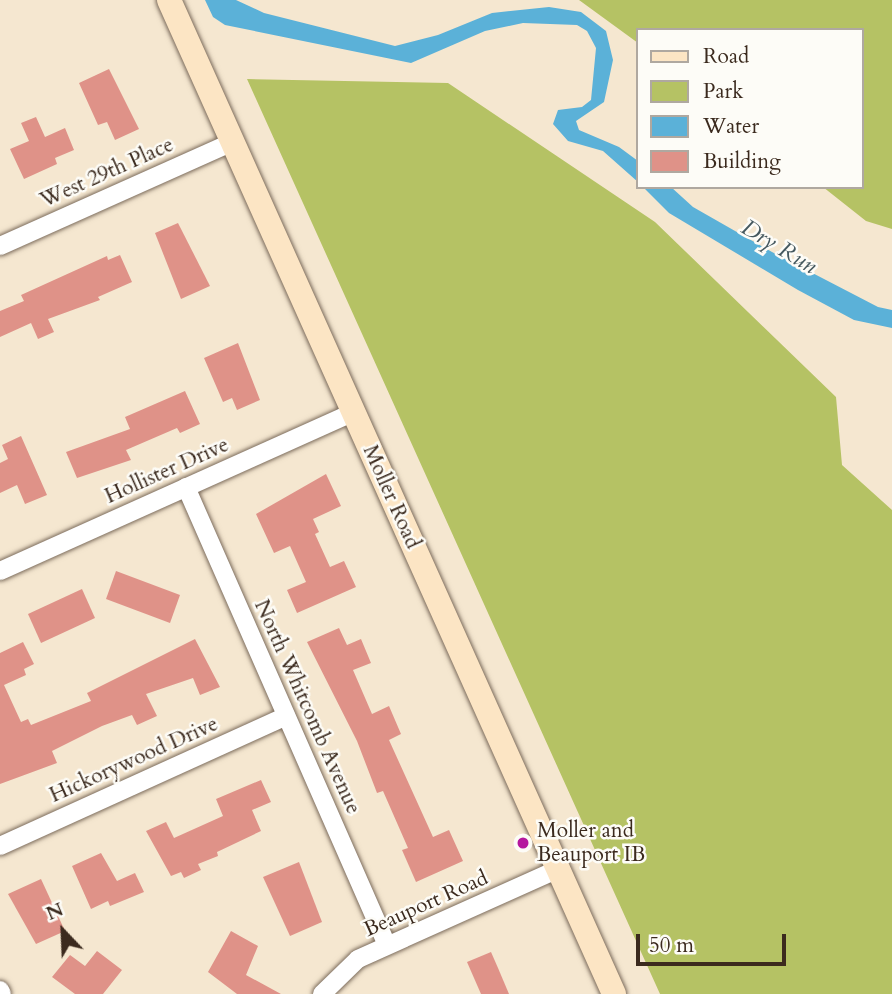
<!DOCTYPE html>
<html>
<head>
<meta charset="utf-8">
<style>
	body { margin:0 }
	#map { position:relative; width:892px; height:994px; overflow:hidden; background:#f5e7d0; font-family:Cardo,serif }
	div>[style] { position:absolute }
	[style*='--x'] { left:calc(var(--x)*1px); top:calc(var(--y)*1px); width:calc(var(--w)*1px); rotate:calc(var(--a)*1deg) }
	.green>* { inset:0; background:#b5c264 }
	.water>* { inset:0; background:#5bb1d8 }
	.building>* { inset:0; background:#df9288 }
	.roads { filter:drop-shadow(0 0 2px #7c6c5c) drop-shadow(0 0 2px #7c6c5c) }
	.street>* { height:18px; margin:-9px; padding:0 9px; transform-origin:9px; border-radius:9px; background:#fff }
	.secondary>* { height:24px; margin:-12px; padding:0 12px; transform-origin:12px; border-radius:12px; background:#fce5c4 }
	.dots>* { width:19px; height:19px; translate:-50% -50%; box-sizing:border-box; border:4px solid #fdfcf7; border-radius:50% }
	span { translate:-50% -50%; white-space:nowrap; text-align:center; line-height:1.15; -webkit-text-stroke:5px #fdfcf7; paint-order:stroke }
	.street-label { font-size:21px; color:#3b2a1e }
	.poi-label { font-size:21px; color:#3b2a1e }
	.left { translate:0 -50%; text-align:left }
	.water-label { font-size:23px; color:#46595f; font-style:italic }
	.legend { position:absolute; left:636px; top:28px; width:228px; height:161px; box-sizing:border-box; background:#fdfcf7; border:2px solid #afa8a0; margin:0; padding:9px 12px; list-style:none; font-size:21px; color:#3b2a1e }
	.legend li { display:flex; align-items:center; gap:14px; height:35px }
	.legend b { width:35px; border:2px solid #afa8a0 }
	.north { position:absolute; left:28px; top:896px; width:70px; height:70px; -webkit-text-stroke:5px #fdfcf7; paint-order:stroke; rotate:337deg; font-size:19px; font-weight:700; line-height:28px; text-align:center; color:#3b2a1e }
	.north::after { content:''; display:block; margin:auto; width:24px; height:32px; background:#3b2a1e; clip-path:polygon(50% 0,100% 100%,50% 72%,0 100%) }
	.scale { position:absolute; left:636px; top:934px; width:150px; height:32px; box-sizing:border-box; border:4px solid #3b2a1e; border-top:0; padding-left:9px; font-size:21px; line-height:24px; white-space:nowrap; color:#3b2a1e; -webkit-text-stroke:5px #fdfcf7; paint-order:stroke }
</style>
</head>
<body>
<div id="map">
	<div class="green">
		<div style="clip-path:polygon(579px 0,892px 0,892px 229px,866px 221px,823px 187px,862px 187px,862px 30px,638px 30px,638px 43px)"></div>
		<div style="clip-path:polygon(247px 79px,448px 83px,655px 222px,836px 397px,842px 465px,892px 510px,892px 994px,660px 994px)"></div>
	</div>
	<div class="water">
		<div style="clip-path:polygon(205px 0,236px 0,264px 13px,395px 46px,438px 35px,492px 13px,549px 7px,581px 12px,606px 31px,613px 60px,604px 102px,576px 121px,579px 130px,619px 147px,638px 161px,638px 182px,603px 151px,568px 141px,553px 124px,558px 110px,582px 107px,591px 100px,596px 48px,587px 31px,577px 25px,523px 23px,485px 31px,411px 63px,225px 25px,213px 17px)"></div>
		<div style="clip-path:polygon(643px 187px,671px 187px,693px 207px,772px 252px,878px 307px,892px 310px,892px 328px,854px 320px,798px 290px,669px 213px)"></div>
	</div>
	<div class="building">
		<div style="clip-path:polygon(109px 69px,139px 129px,115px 140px,107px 122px,98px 125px,79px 83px)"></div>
		<div style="clip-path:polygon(36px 117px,45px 137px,65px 128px,74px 150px,55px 158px,57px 164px,24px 179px,10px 149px,29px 141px,21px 123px)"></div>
		<div style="clip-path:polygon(178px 223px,210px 286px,181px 299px,155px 233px)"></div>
		<div style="clip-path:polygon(120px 255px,132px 282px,98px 297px,100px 300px,48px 319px,54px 332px,38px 339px,31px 323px,0 337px,0 311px,24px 301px,21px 295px,107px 256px,108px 260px)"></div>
		<div style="clip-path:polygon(238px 343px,260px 400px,237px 410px,232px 398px,223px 402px,204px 358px)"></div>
		<div style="clip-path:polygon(185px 391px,200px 424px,180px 433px,177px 428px,126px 450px,131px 460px,77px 478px,66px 452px,130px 429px,125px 417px)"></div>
		<div style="clip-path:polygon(21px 436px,47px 495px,25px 504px,17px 485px,0 493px,0 463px,8px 459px,2px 445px)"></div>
		<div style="clip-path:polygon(326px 474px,341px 506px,313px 519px,319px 532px,315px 534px,330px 567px,344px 561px,356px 587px,297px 613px,287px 590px,306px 582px,290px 546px,274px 553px,256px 514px)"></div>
		<div style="clip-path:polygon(116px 571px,180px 595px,170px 623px,106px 599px)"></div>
		<div style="clip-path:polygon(82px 589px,95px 618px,41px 643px,28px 614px)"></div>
		<div style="clip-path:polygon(339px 628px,347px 645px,361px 639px,371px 663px,353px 670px,372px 714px,389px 706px,401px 734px,389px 740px,433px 837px,449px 830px,463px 861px,416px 882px,402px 850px,408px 848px,383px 791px,377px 793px,357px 741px,307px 642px)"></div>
		<div style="clip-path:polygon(195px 639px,220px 687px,200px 695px,193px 678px,146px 694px,157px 716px,137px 725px,132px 715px,102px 726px,52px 751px,57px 763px,0 784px,0 653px,23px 642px,34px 664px,24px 669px,26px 675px,4px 685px,21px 722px,28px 719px,31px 725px,91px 701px,87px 693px)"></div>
		<div style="clip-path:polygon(261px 780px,271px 802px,252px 810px,261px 831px,217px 852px,218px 856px,198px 864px,201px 870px,184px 878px,181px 872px,171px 876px,146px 831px,166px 822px,174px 838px,223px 816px,216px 799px)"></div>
		<div style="clip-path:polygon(101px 853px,117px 881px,135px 873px,144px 892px,110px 906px,108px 901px,91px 909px,72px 866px)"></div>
		<div style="clip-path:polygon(299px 862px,322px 922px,290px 936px,263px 877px)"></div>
		<div style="clip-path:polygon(41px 879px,65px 931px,36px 944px,8px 894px)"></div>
		<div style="clip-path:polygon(231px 931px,258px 946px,246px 975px,281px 994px,237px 994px,208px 972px)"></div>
		<div style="clip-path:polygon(97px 951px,122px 970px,103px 994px,75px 994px,52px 977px,70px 955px,85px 966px)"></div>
		<div style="clip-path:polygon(491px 952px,498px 968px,509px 994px,481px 994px,467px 962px)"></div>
	</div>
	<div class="roads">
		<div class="street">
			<div style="--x:0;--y:246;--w:255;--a:-24.1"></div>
			<div style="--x:186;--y:487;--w:500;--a:66.31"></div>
			<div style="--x:0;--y:571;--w:387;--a:-24.2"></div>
			<div style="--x:0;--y:846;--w:314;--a:-24.4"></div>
			<div style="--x:0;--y:990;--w:4;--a:63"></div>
			<div style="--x:322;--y:994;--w:50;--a:-44.2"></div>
			<div style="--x:358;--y:959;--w:219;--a:-24.2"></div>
		</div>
		<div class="secondary">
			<div style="--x:169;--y:0;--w:1089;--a:65.88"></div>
		</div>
	</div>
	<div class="dots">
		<div style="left:523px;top:843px;background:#b5179e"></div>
	</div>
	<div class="street-label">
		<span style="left:107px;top:173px;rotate:-24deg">West 29th Place</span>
		<span style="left:167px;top:471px;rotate:-24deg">Hollister Drive</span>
		<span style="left:391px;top:497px;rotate:66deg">Moller Road</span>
		<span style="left:307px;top:707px;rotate:66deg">North Whitcomb Avenue</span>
		<span style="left:134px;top:760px;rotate:-24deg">Hickorywood Drive</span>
		<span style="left:426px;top:904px;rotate:-24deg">Beauport Road</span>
	</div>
	<div class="poi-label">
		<span class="left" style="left:537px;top:843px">Moller and<br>Beauport IB</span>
	</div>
	<div class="water-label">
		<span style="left:779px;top:247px;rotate:31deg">Dry Run</span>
	</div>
	<ul class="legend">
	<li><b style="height:9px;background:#fce5c4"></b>Road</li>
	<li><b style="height:19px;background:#b5c264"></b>Park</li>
	<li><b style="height:19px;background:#5bb1d8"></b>Water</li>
	<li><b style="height:19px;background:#df9288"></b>Building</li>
	</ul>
	<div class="north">N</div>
	<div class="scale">50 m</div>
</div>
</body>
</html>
